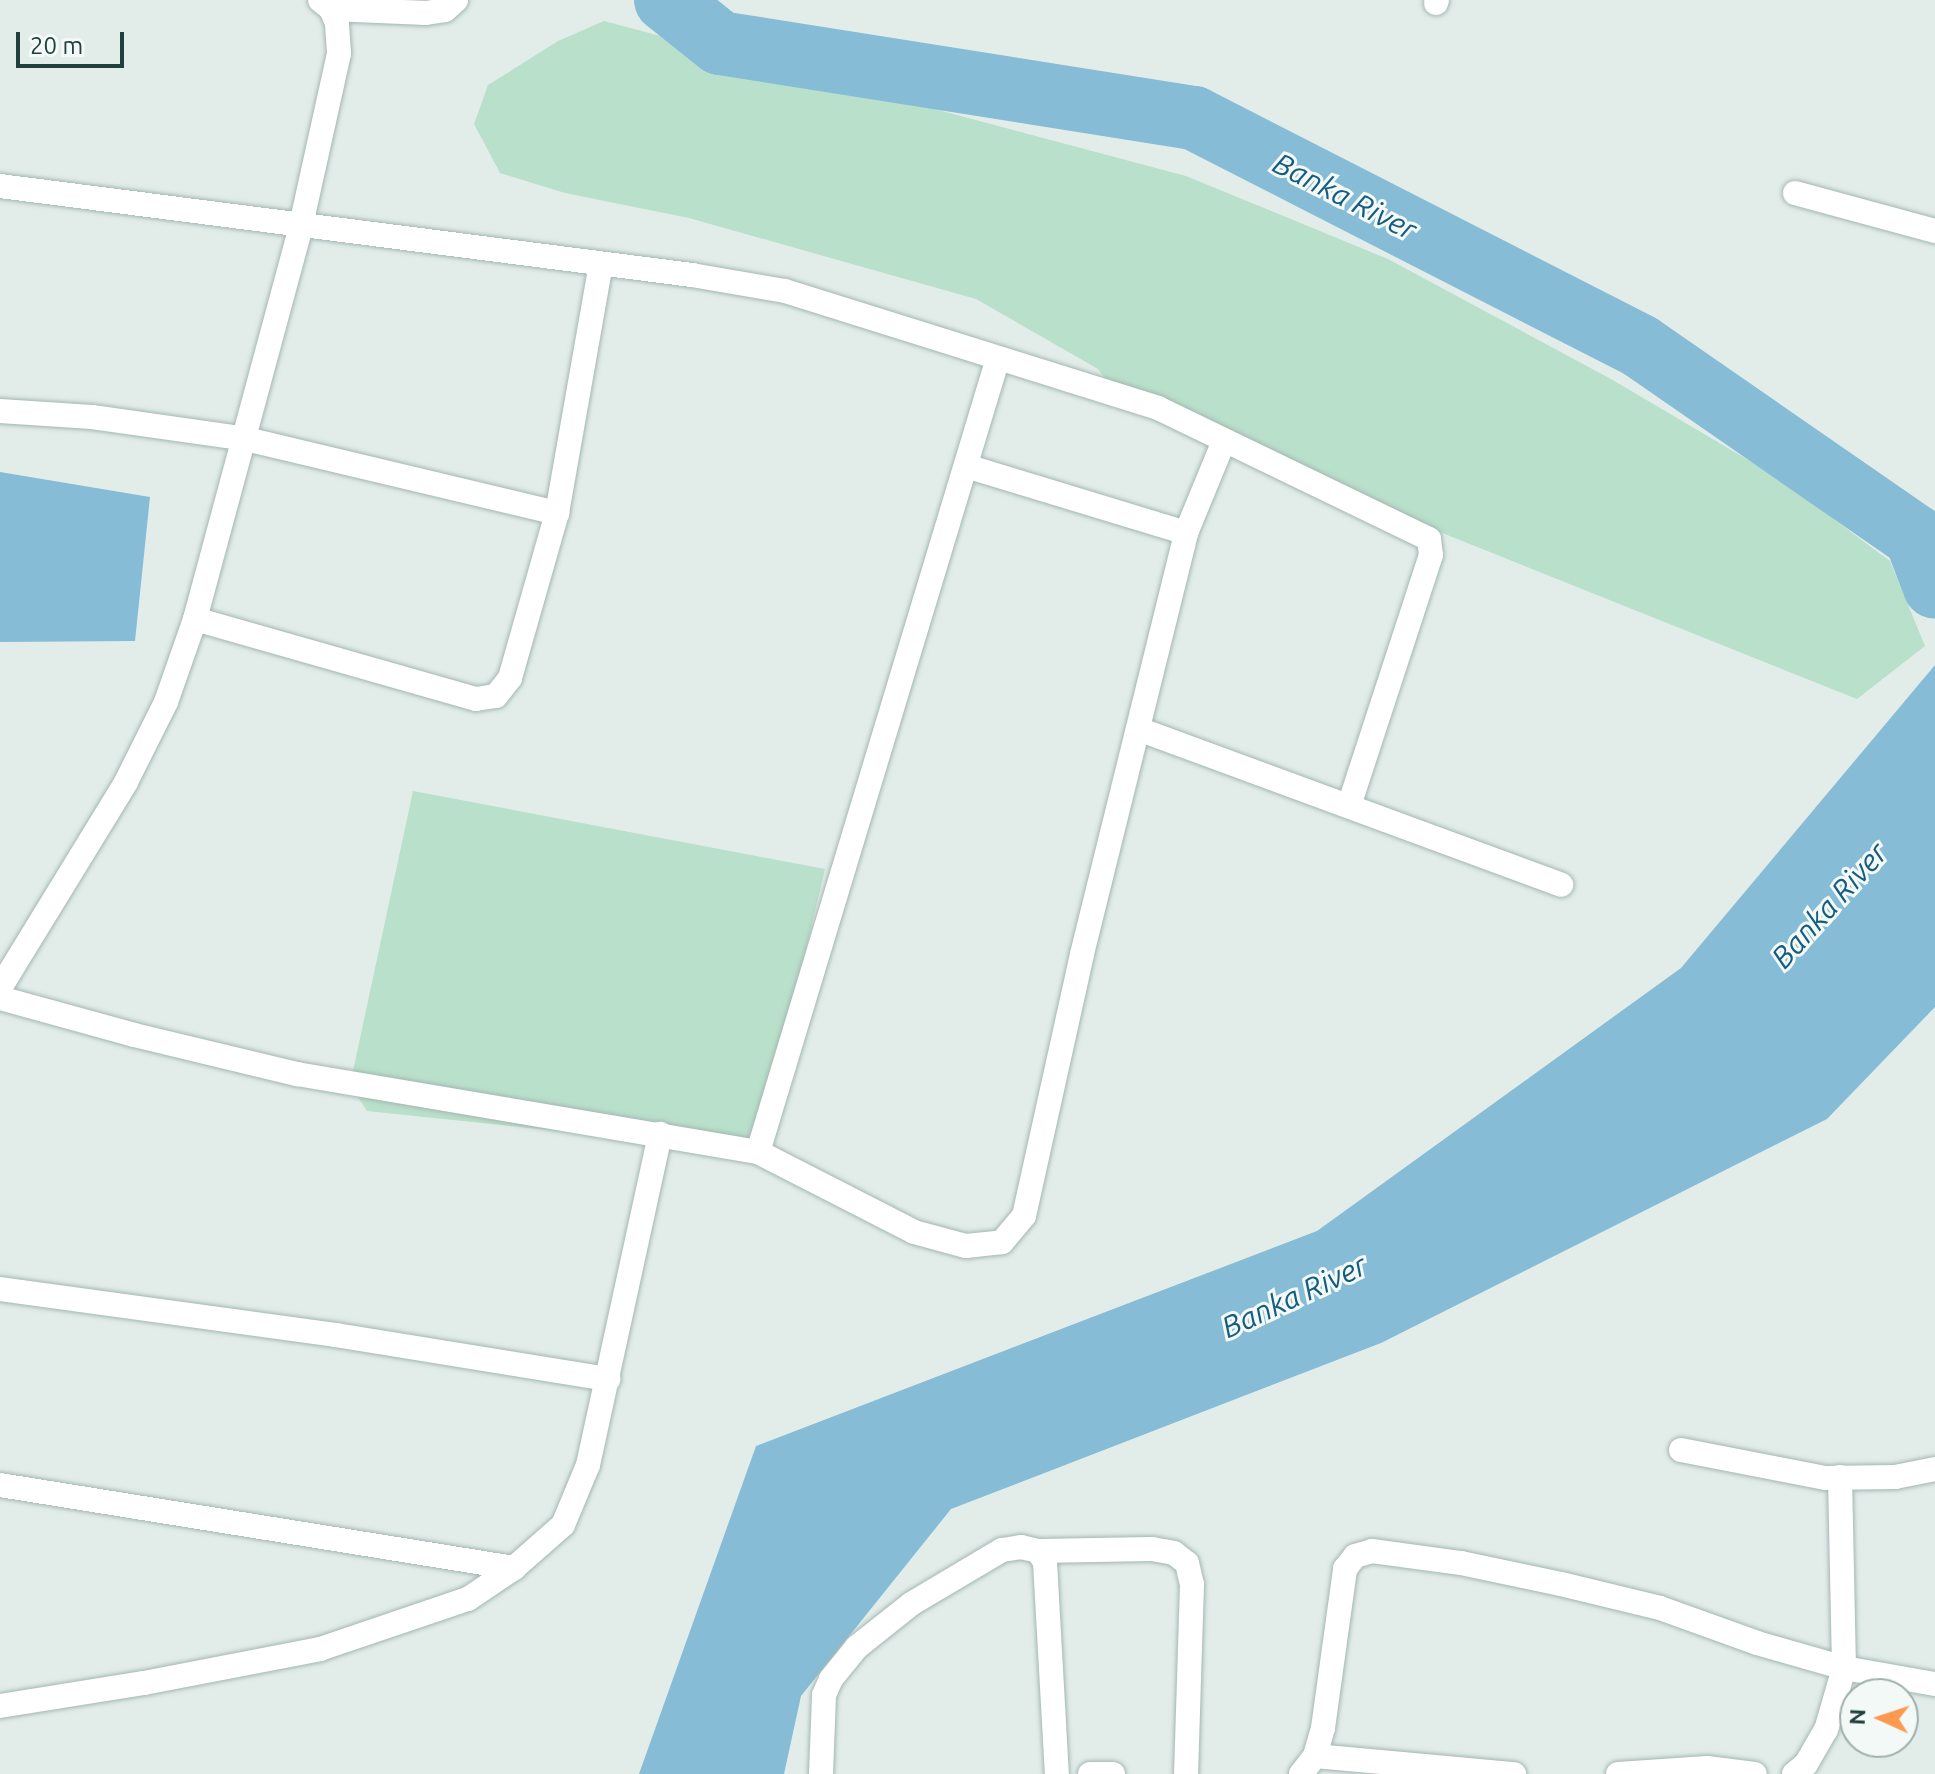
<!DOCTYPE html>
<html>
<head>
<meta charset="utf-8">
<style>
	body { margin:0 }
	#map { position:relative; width:1935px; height:1774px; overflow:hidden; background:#e2edea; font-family:Ubuntu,sans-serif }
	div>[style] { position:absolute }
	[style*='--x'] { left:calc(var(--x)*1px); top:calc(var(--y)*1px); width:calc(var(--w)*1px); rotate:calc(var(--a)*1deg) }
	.green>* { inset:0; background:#b9e0ca }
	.water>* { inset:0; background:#86bcd6 }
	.river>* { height:64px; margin:-32px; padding:0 32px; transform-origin:32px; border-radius:32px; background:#86bcd6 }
	.roads { filter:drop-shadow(0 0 2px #a4b6b3) drop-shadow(0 0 2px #a4b6b3) }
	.street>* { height:24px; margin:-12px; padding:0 12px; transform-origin:12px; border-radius:12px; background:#fff }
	span { translate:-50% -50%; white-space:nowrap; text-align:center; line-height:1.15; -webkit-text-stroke:6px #f3f9f7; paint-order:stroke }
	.water-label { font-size:30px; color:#165c80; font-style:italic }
	.north { position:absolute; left:1839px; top:1678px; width:80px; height:80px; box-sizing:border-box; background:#f3f9f7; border:2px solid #9fafad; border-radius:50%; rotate:273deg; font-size:22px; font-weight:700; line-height:32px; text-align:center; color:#20403d }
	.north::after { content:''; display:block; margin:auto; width:28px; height:36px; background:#fc9951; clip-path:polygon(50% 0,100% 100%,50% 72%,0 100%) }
	.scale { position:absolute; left:16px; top:32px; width:108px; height:36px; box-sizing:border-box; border:4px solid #20403d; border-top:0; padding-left:10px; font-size:24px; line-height:28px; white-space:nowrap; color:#20403d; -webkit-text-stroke:6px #f3f9f7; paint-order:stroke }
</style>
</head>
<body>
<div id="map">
	<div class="green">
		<div style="clip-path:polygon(604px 21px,1186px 176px,1388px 259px,1611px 379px,1777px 477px,1890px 561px,1925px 646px,1857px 699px,1125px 406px,1098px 369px,976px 299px,689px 218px,565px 193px,500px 173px,474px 124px,488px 85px,558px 41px)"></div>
		<div style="clip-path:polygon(413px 791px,825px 869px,758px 1152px,367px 1111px,350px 1085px)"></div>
	</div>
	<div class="water">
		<div style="clip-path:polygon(0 472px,150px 497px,135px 641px,0 642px)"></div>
		<div style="clip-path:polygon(1935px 665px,1935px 1007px,1827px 1119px,1381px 1343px,951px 1509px,801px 1696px,784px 1774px,639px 1774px,756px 1446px,1317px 1231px,1681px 968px)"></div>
	</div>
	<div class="river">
		<div style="--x:666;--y:0;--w:69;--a:38.5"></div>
		<div style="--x:720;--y:43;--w:480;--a:9"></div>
		<div style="--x:1194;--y:118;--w:501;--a:27.08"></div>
		<div style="--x:1640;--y:346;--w:336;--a:34.7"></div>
		<div style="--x:1916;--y:537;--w:53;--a:69.2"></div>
	</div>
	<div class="roads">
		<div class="street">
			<div style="--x:1436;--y:3;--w:3;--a:-72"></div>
			<div style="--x:331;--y:9;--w:95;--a:2.4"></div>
			<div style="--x:426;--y:13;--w:19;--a:-9"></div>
			<div style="--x:445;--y:10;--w:15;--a:-42"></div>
			<div style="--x:0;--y:186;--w:698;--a:7.33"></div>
			<div style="--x:692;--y:275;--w:94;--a:9.8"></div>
			<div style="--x:785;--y:291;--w:391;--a:17.4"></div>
			<div style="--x:1158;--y:408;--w:301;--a:25.8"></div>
			<div style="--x:1429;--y:539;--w:16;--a:83"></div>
			<div style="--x:1431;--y:555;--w:264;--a:108.1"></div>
			<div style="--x:1795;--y:193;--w:145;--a:15.2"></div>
			<div style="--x:0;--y:411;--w:92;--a:3.7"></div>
			<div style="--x:92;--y:417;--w:156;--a:8.1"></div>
			<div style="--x:246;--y:439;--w:320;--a:13.4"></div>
			<div style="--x:966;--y:466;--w:230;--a:16.9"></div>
			<div style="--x:195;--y:619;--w:292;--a:15.9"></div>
			<div style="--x:476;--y:699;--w:20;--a:-9"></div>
			<div style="--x:496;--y:696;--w:23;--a:-52"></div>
			<div style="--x:510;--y:678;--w:172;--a:-74.1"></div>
			<div style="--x:557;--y:513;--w:253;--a:-80"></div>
			<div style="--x:1138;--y:729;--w:451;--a:20.2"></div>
			<div style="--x:0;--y:988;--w:241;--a:-58.5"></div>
			<div style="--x:126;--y:782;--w:89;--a:-63.4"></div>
			<div style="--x:166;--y:702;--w:88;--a:-70.7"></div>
			<div style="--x:195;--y:619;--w:408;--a:-74.9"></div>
			<div style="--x:301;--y:225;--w:176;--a:-77.5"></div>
			<div style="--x:339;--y:53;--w:30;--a:-94"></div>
			<div style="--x:337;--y:23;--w:15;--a:-113"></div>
			<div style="--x:331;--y:9;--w:14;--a:-141"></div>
			<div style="--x:0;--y:998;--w:139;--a:15.4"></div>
			<div style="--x:134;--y:1035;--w:168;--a:13.5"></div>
			<div style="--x:297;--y:1074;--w:468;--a:9.6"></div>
			<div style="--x:758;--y:1152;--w:829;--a:-73.18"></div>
			<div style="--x:758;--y:1152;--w:175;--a:27.1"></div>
			<div style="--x:914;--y:1232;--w:54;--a:15.1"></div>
			<div style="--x:966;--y:1246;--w:36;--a:-6"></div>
			<div style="--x:1002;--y:1242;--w:34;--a:-50"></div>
			<div style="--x:1024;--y:1216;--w:268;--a:-77.5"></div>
			<div style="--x:1082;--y:954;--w:434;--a:-76.1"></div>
			<div style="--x:1186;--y:533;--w:100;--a:-67.6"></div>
			<div style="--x:0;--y:1289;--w:339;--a:7.8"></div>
			<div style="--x:336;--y:1335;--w:276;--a:9.2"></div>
			<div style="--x:1681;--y:1450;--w:147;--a:11"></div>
			<div style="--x:1825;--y:1478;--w:70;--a:-0.8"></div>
			<div style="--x:1895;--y:1477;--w:41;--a:-11.3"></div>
			<div style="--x:0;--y:1485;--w:521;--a:9.17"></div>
			<div style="--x:1038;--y:1551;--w:114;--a:-1"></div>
			<div style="--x:1152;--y:1549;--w:22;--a:10"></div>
			<div style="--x:1174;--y:1553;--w:16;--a:38"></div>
			<div style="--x:1187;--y:1563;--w:22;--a:77"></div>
			<div style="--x:1192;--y:1584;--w:190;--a:91.8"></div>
			<div style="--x:0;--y:1706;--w:146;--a:-9.1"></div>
			<div style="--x:144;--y:1683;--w:179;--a:-10.9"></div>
			<div style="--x:320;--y:1649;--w:156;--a:-18.7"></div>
			<div style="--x:468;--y:1599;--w:55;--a:-34"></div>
			<div style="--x:514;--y:1568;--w:65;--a:-41.3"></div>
			<div style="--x:563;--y:1525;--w:65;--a:-67.4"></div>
			<div style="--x:588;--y:1465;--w:339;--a:-77.7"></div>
			<div style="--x:1315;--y:1756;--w:200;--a:5.2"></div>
			<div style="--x:821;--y:1774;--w:79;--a:-87.8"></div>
			<div style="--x:824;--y:1695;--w:17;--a:-66"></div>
			<div style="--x:831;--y:1679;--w:41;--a:-50.9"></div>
			<div style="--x:857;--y:1647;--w:69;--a:-38.5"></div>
			<div style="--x:911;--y:1604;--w:106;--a:-30.7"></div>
			<div style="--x:1002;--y:1550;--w:19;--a:-9"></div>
			<div style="--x:1021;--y:1547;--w:17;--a:13"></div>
			<div style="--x:1038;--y:1551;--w:13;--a:58"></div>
			<div style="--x:1045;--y:1562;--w:212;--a:86.8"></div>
			<div style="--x:1090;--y:1774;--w:23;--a:0"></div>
			<div style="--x:1301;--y:1774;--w:23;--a:-52"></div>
			<div style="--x:1315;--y:1756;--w:29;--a:-74"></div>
			<div style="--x:1323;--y:1728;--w:161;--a:-82.1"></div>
			<div style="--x:1345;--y:1569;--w:16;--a:-52"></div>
			<div style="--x:1355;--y:1556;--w:18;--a:-16"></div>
			<div style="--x:1372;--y:1551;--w:90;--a:7.7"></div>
			<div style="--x:1461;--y:1563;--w:102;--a:11.9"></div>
			<div style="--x:1561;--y:1584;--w:102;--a:13.6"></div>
			<div style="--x:1660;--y:1608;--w:103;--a:19.8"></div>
			<div style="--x:1757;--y:1643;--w:91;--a:16"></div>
			<div style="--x:1844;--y:1668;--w:92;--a:10"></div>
			<div style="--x:1618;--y:1774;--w:89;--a:-3.9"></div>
			<div style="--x:1707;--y:1768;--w:48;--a:7.1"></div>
			<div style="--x:1794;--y:1774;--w:16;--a:-40"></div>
			<div style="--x:1806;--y:1764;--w:39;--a:-60"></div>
			<div style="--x:1826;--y:1730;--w:65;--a:-73.8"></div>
			<div style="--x:1844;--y:1668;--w:191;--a:-91.2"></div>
		</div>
	</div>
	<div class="water-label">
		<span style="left:1345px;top:196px;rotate:27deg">Banka River</span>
		<span style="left:1829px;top:905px;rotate:-48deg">Banka River</span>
		<span style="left:1294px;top:1296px;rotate:-25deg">Banka River</span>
	</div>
	<div class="north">N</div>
	<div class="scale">20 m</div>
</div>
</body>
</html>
